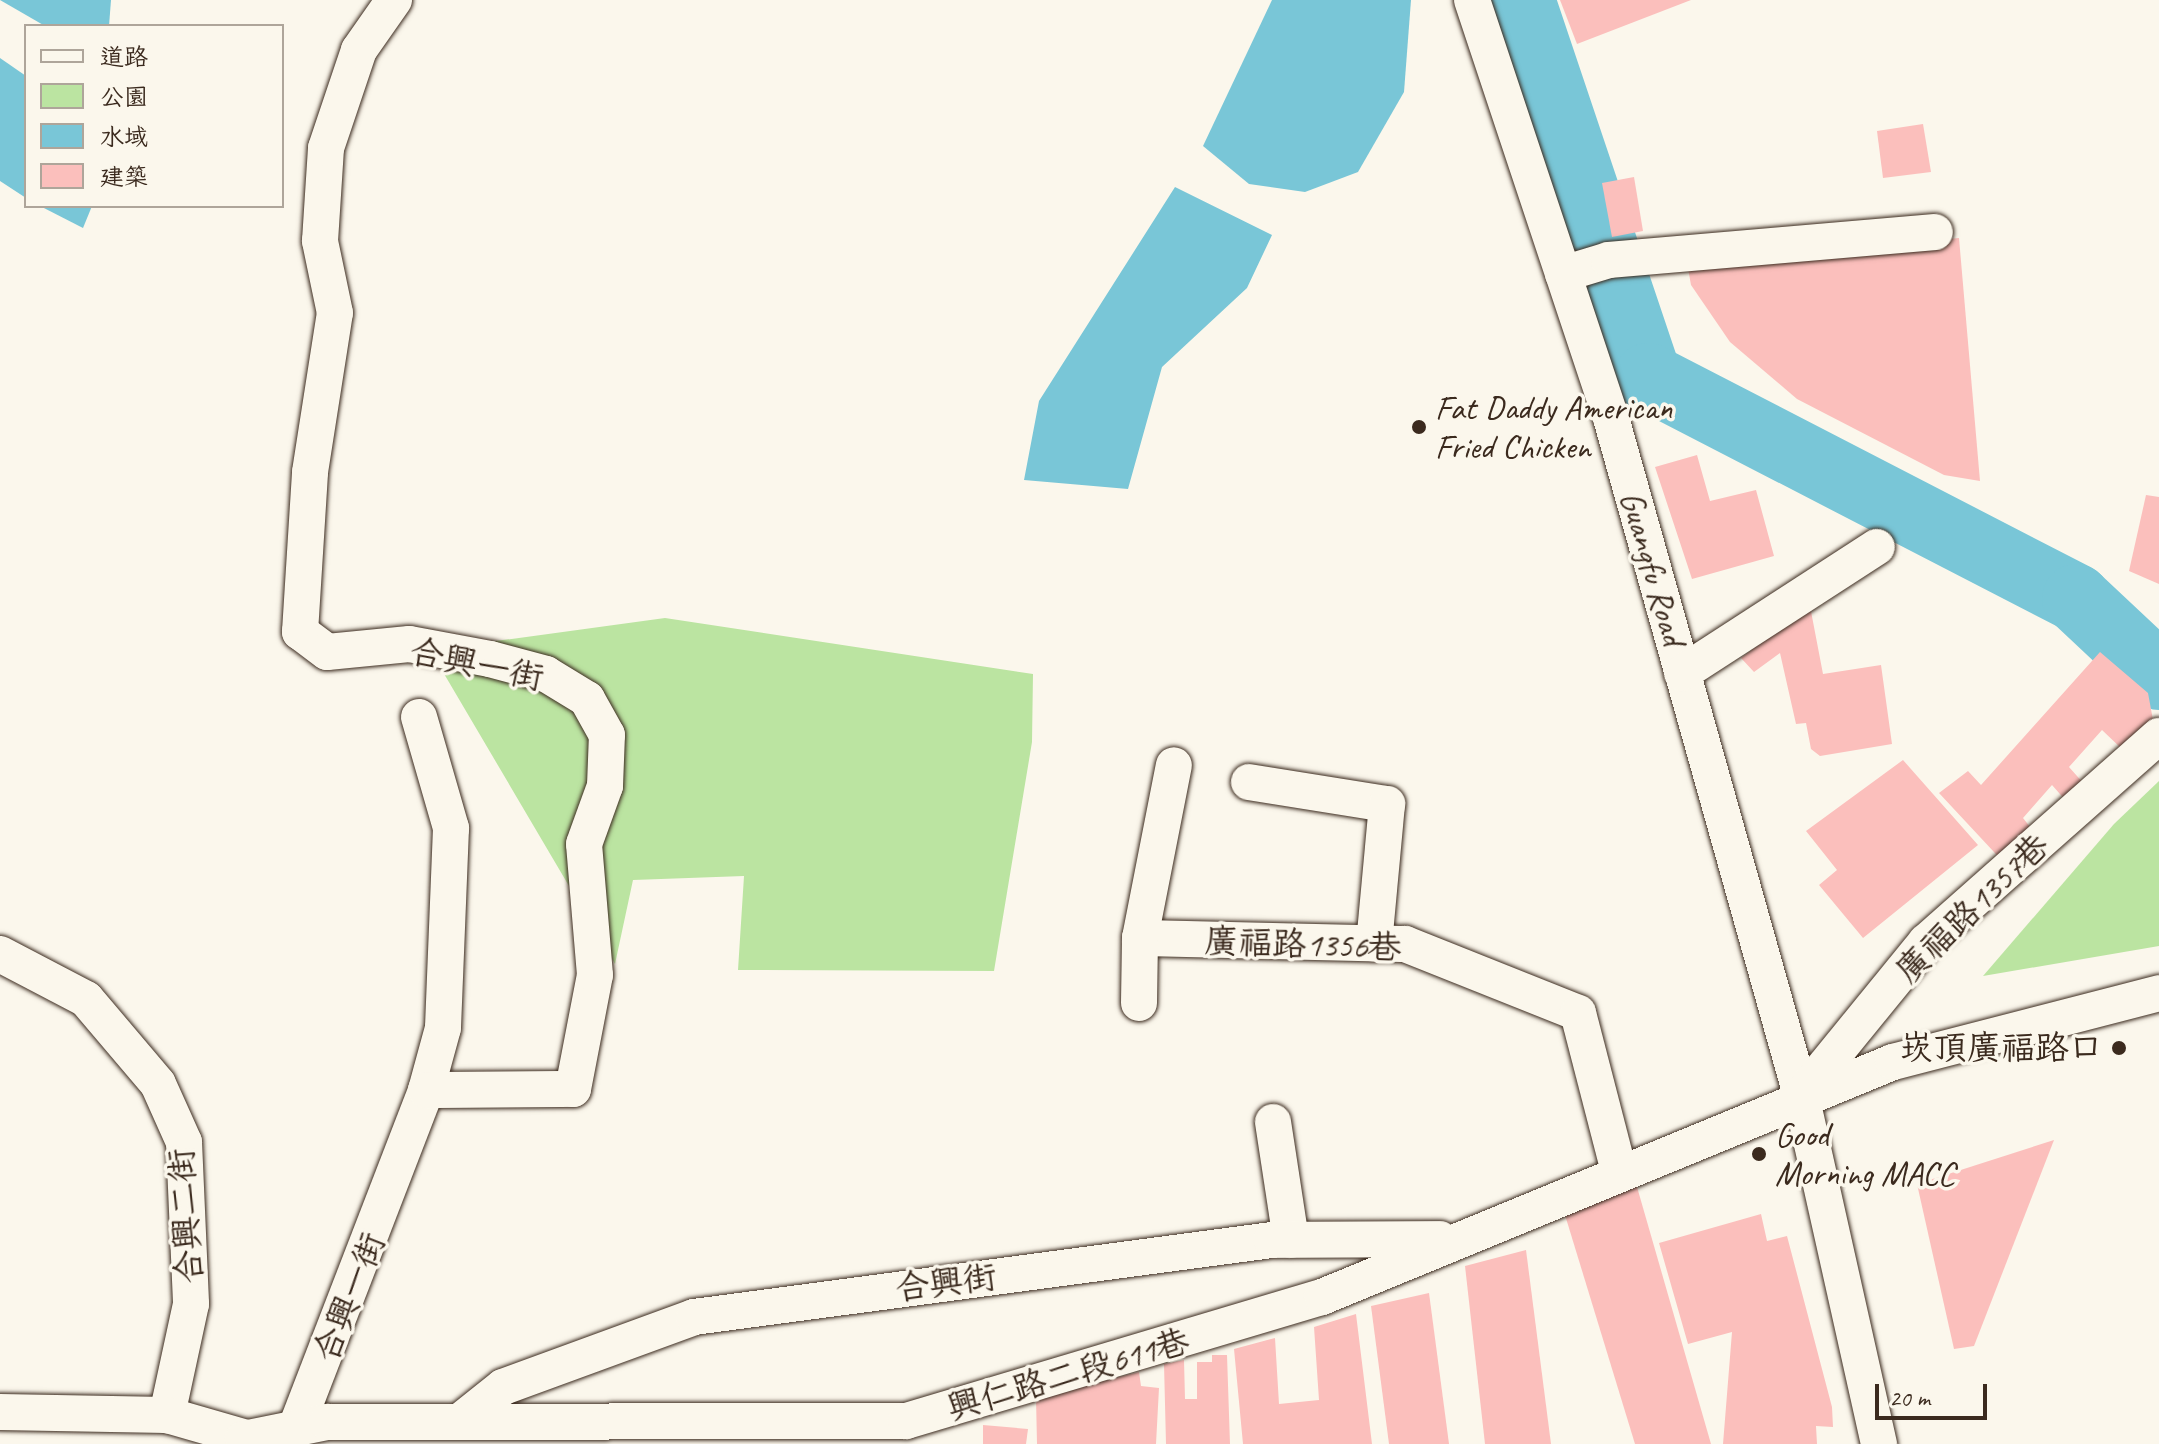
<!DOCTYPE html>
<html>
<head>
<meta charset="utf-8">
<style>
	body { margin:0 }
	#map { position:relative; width:2159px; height:1444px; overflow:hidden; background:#fbf7ec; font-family:Caveat,"LXGW WenKai TC",sans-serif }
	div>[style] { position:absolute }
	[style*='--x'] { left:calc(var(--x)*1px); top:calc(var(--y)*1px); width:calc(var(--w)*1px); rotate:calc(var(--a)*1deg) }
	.green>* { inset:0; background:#bbe4a1 }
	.water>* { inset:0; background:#79c6d7 }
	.river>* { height:68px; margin:-34px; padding:0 34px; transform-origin:34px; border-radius:34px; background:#79c6d7 }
	.building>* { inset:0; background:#fbbfbc }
	.roads { filter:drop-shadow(0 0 2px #3b2a1e) drop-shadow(0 0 2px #3b2a1e) }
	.minor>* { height:36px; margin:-18px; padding:0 18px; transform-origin:18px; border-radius:18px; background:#fbf7ec }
	.dots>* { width:22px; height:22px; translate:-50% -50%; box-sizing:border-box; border:4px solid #fbf7ec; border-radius:50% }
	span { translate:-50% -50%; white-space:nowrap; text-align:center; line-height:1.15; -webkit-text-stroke:7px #fbf7ec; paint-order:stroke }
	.poi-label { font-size:34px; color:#3b2a1e }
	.left { translate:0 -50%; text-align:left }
	.right { translate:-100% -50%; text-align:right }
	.street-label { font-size:34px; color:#3b2a1e }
	.legend { position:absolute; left:24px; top:24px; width:260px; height:184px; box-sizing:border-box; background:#fbf7ec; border:2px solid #aea59a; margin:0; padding:10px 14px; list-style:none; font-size:24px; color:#3b2a1e }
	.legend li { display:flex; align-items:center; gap:16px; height:40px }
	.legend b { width:40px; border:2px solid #aea59a }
	.scale { position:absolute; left:1875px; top:1384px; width:112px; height:36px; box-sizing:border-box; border:4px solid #3b2a1e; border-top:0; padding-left:10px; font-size:24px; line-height:28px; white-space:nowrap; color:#3b2a1e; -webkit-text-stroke:6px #fbf7ec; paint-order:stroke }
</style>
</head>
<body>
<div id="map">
	<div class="green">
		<div style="clip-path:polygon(665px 618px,1033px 674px,1032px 742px,994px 971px,738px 970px,744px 876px,633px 880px,615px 964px,430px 650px)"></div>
		<div style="clip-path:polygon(2159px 781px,2159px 946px,1983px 976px,2114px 824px)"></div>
	</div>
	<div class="water">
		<div style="clip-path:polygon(0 0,111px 0,109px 26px,45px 26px)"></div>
		<div style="clip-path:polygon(1272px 0,1411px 0,1404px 92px,1358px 172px,1305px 192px,1249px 184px,1203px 146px)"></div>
		<div style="clip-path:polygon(0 58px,26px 76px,26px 198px,0 181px)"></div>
		<div style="clip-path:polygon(1175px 187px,1272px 235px,1247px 288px,1162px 367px,1128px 489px,1024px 480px,1039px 401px)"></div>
		<div style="clip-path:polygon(40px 206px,92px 206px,83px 228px)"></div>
	</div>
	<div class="river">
		<div style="--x:1521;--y:0;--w:398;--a:71.4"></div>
		<div style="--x:1648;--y:377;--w:482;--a:27.3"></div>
		<div style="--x:2076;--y:598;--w:114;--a:43.2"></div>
	</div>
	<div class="building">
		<div style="clip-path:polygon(1560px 0,1691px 0,1577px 44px)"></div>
		<div style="clip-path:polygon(1923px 124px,1931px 172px,1883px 178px,1877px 131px)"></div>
		<div style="clip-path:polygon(1634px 177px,1643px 231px,1612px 237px,1602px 183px)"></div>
		<div style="clip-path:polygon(1959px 238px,1980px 481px,1944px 475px,1797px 399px,1730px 342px,1691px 285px,1687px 263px)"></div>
		<div style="clip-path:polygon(1697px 455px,1710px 501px,1756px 490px,1774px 556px,1692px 579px,1655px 467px)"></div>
		<div style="clip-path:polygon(2146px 495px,2159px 497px,2159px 584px,2129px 571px)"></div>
		<div style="clip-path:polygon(1810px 606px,1823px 674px,1881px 665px,1892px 744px,1820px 756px,1811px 749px,1806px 723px,1796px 724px,1780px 653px,1754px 672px,1741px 658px)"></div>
		<div style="clip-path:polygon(2100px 652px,2148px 693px,2153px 720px,2123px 750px,2102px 730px,2069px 767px,2085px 785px,2067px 802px,2052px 785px,2023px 818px,2038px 837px,2007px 866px,1939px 793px,1968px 771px,1981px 785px)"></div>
		<div style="clip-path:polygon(1903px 760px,1978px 845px,1863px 938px,1819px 885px,1837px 870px,1806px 831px)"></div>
		<div style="clip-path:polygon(2054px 1140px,1974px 1346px,1954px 1349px,1917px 1184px)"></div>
		<div style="clip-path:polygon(1635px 1180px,1711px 1444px,1635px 1444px,1565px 1215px)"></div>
		<div style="clip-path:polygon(1761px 1214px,1767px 1241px,1787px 1236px,1832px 1407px,1833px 1427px,1816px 1426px,1817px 1444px,1723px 1444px,1732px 1332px,1688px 1344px,1659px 1243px)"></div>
		<div style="clip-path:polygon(1526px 1250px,1551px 1444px,1485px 1444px,1465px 1266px)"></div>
		<div style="clip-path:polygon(1429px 1293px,1449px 1444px,1389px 1444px,1371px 1306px)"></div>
		<div style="clip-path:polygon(1356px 1314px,1372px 1444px,1243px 1444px,1234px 1349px,1275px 1338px,1279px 1404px,1319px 1400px,1314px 1327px)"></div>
		<div style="clip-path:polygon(1212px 1355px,1227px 1355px,1230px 1444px,1166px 1444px,1164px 1364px,1184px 1360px,1185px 1399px,1197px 1399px,1197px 1362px,1212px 1362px)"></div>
		<div style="clip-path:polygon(1139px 1372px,1141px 1386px,1159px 1388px,1156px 1444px,1037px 1444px,1036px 1398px)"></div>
		<div style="clip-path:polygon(983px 1425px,1028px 1429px,1026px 1444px,983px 1444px)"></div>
	</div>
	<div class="roads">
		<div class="minor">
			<div style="--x:1472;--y:0;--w:441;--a:71.6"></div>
			<div style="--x:1611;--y:418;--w:703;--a:74.32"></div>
			<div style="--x:1801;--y:1095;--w:358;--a:77.4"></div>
			<div style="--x:1563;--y:274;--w:48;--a:-16.9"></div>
			<div style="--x:1609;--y:260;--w:327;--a:-4.9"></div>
			<div style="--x:1682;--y:673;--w:232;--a:-32.9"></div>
			<div style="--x:419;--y:717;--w:116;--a:73.9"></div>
			<div style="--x:451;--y:828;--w:200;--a:92.3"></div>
			<div style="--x:443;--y:1028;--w:64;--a:105.3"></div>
			<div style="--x:1249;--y:782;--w:140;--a:9.1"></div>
			<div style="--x:1387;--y:804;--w:140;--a:95.3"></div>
			<div style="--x:1140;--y:938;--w:265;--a:1.3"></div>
			<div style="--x:1405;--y:944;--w:186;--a:21.7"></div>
			<div style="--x:1578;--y:1013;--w:163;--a:75.5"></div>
			<div style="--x:0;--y:954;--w:97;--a:27.6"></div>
			<div style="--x:86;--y:999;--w:111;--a:49.7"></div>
			<div style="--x:158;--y:1084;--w:64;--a:65.9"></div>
			<div style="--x:184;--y:1142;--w:162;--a:87.5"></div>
			<div style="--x:191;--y:1304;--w:114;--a:102.2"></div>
			<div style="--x:1139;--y:1003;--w:65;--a:-89.1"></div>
			<div style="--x:1140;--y:938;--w:176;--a:-78.9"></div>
			<div style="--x:1802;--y:1094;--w:196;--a:-50.8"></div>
			<div style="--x:1926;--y:942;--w:311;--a:-41.5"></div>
			<div style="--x:1273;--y:1122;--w:119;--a:81.3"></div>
			<div style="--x:0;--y:1412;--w:167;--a:1"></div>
			<div style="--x:167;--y:1415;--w:101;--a:16.1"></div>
			<div style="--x:459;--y:1422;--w:56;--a:-38.5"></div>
			<div style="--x:503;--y:1387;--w:203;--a:-20.1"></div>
			<div style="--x:694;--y:1317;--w:583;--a:-7.59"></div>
			<div style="--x:1272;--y:1240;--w:168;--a:-0.3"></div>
			<div style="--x:295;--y:1430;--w:364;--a:-68.9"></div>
			<div style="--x:426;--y:1090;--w:147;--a:-0.4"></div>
			<div style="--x:573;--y:1089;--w:116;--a:-79.1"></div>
			<div style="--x:595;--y:975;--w:131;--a:-94.8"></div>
			<div style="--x:584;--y:844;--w:62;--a:-70.1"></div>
			<div style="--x:605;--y:786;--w:51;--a:-87.8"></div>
			<div style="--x:607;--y:735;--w:41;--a:-119.1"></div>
			<div style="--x:587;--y:699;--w:48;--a:-148.6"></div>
			<div style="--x:546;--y:674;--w:58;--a:-165"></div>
			<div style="--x:490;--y:659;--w:82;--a:-169.5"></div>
			<div style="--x:409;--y:644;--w:82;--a:174.4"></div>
			<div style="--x:327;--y:652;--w:34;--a:-143"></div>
			<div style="--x:300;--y:632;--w:160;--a:-86.4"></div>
			<div style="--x:310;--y:472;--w:161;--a:-81.1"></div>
			<div style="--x:335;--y:313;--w:74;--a:-101.8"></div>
			<div style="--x:320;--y:241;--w:93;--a:-86.3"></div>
			<div style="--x:326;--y:148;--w:103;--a:-71.4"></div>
			<div style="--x:359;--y:50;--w:61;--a:-55"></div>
			<div style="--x:243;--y:1439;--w:86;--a:-11.4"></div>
			<div style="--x:327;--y:1422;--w:579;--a:-0.1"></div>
			<div style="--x:906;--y:1421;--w:434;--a:-16.6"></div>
			<div style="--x:1322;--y:1297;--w:617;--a:-22.37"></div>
			<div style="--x:1893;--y:1062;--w:275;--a:-14.5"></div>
		</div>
	</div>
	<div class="dots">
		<div style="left:1419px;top:427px;background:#3b2a1e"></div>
		<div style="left:2119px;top:1048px;background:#3b2a1e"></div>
		<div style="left:1759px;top:1154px;background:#3b2a1e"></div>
	</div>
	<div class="poi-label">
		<span class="left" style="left:1435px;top:427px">Fat Daddy American<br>Fried Chicken</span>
		<span class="right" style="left:2103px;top:1048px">崁頂廣福路口</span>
		<span class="left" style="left:1775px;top:1154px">Good<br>Morning MACC</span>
	</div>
	<div class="street-label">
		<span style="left:1653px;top:568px;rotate:74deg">Guangfu Road</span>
		<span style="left:477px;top:664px;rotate:12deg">合興一街</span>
		<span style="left:1972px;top:908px;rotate:-44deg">廣福路1357巷</span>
		<span style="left:1303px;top:944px;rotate:2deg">廣福路1356巷</span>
		<span style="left:185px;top:1216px;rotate:-94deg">合興二街</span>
		<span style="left:946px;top:1282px;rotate:-7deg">合興街</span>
		<span style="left:349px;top:1297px;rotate:-68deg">合興一街</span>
		<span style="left:1068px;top:1374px;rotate:-16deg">興仁路二段611巷</span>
	</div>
	<ul class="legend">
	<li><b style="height:10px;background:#fbf7ec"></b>道路</li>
	<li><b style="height:22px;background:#bbe4a1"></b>公園</li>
	<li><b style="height:22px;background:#79c6d7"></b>水域</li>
	<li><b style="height:22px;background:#fbbfbc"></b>建築</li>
	</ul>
	<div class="scale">20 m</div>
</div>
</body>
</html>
